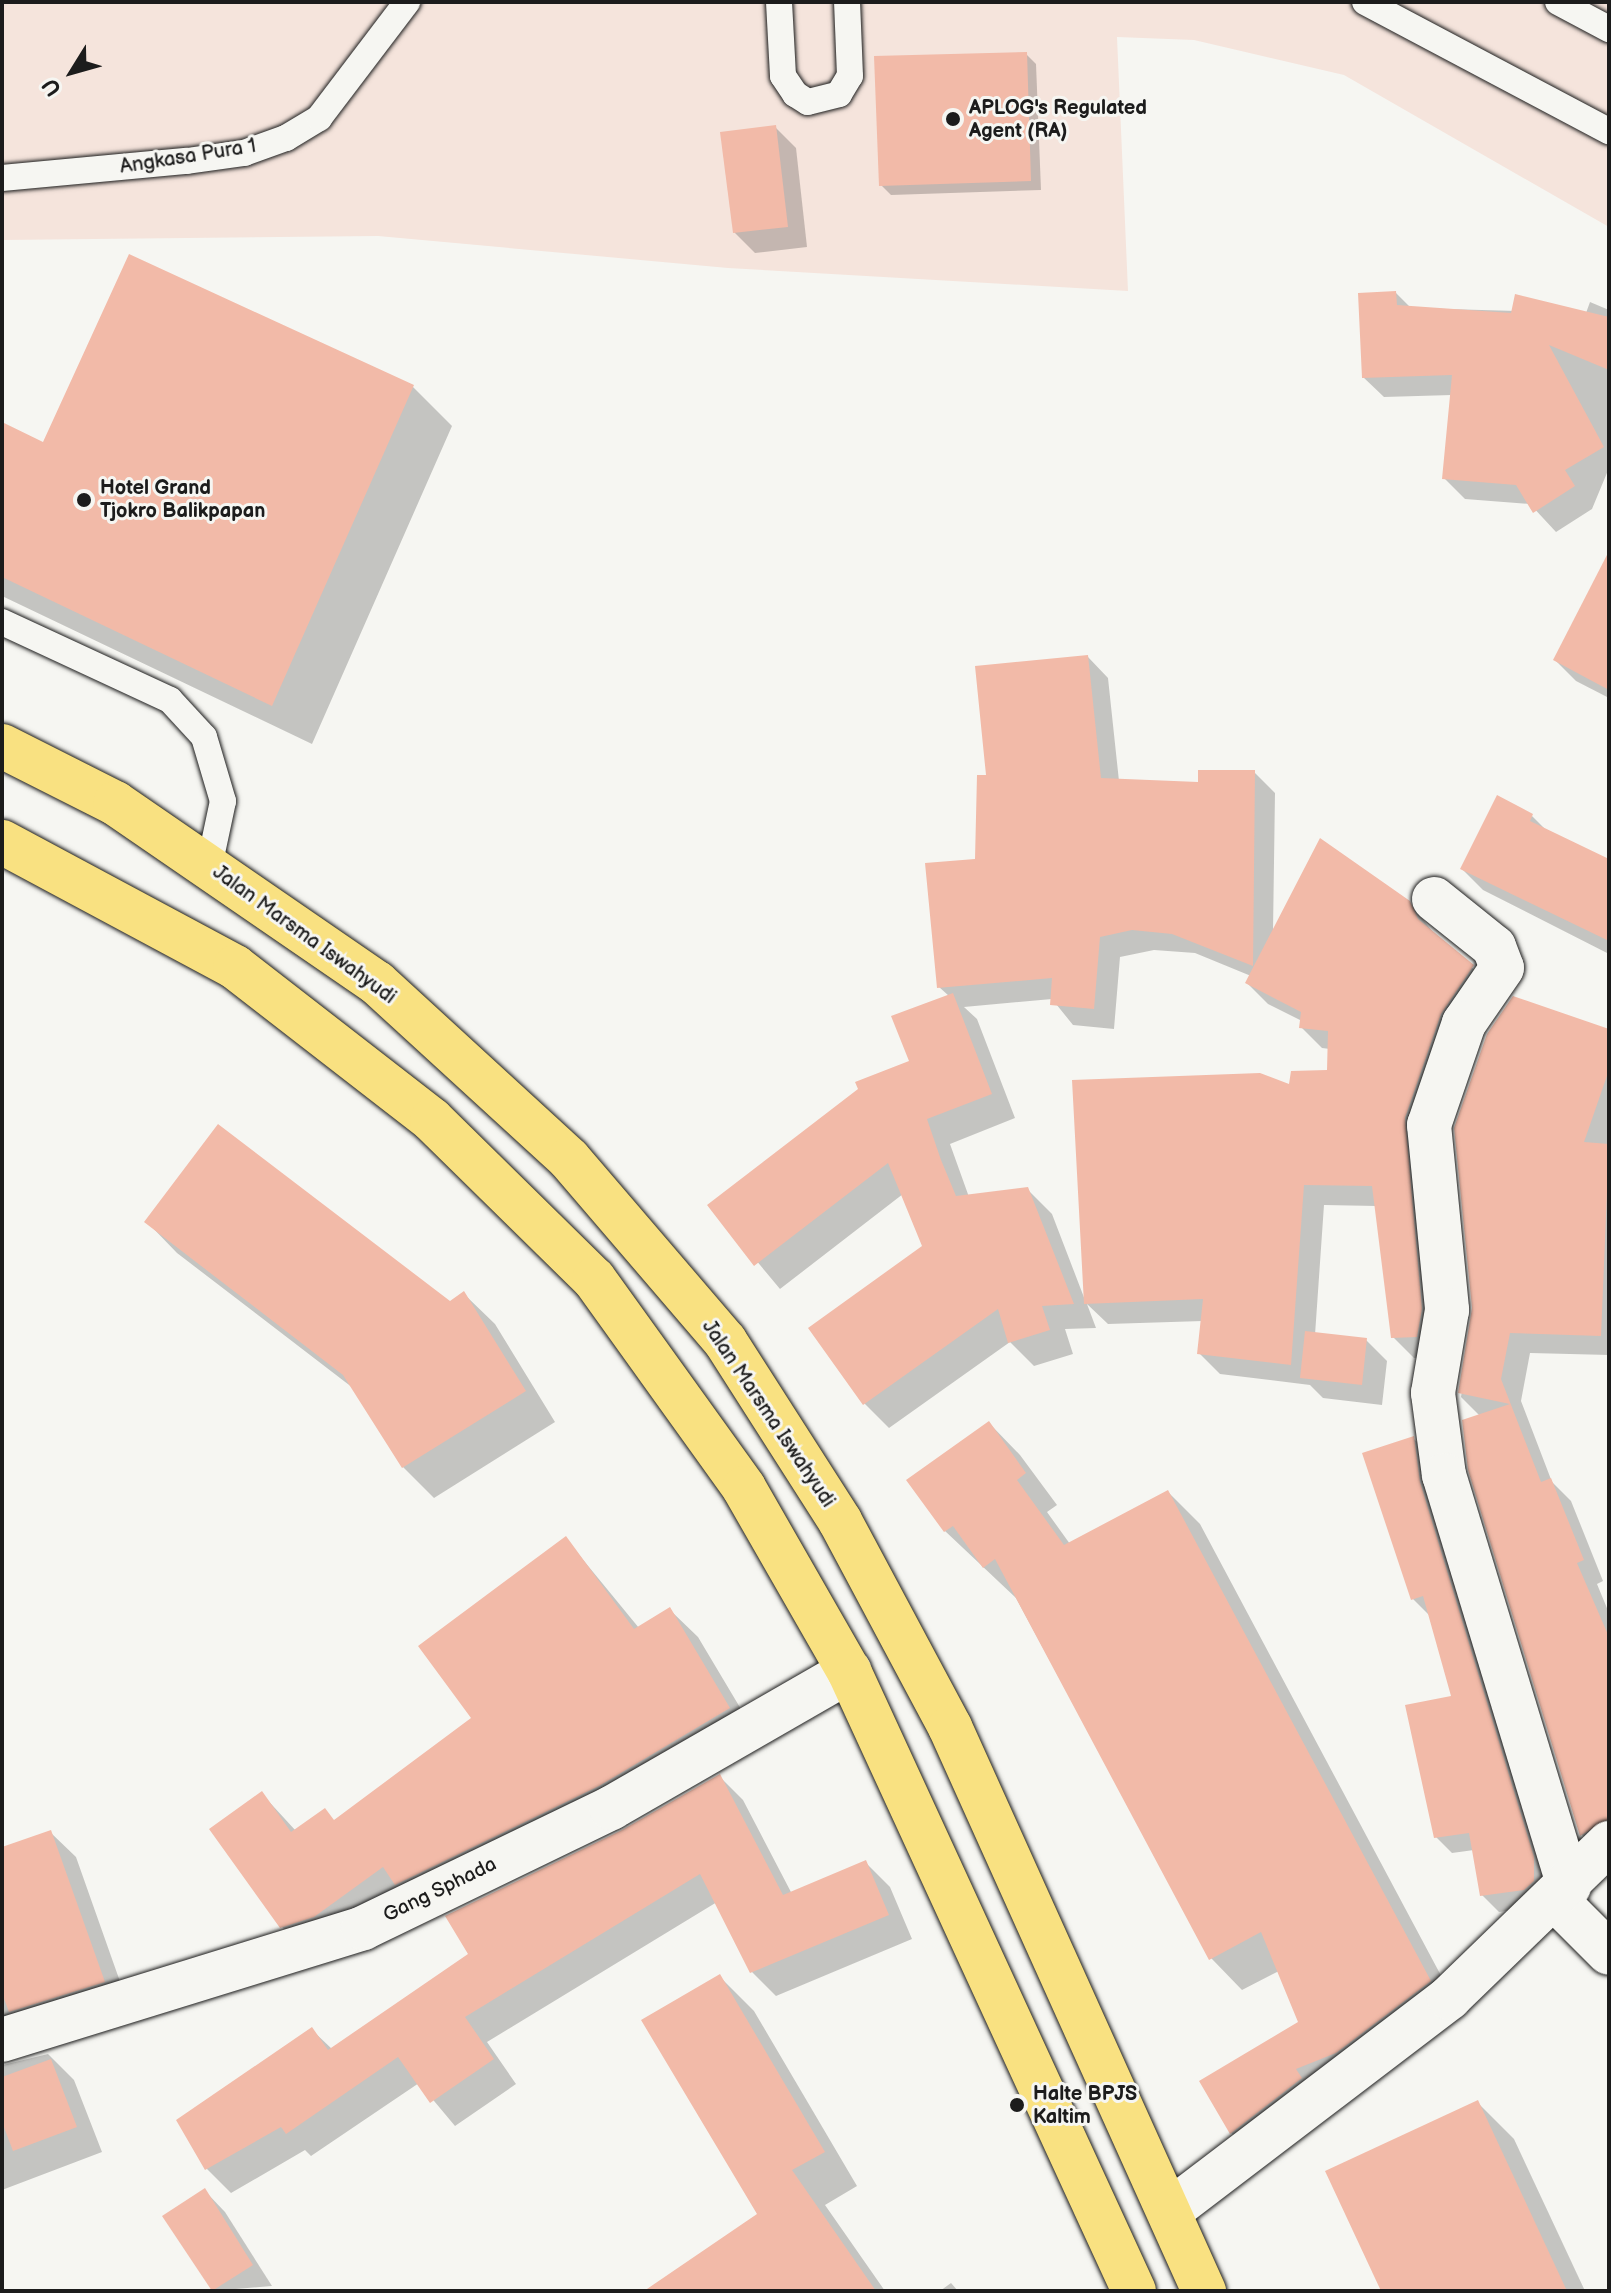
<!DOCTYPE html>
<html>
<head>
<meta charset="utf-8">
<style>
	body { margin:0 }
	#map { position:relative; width:1611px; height:2293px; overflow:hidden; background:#f6f6f2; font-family:"Balsamiq Sans",sans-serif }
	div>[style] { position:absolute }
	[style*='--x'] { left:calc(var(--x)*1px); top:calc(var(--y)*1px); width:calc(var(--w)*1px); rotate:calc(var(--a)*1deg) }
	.built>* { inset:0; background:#f5e4dc }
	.shadow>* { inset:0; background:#0003 }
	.building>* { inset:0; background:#f2baa8 }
	.roads { filter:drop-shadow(0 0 2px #1c1c1c) drop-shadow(0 0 2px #1c1c1c) }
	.lane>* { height:26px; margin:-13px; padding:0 13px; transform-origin:13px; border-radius:13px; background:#f6f6f2 }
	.street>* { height:44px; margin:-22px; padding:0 22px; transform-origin:22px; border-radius:22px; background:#f6f6f2 }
	.highway>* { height:44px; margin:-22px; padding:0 22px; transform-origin:22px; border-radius:22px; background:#f9e181 }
	.dots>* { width:22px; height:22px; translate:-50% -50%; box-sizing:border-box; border:4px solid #f6f6f2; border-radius:50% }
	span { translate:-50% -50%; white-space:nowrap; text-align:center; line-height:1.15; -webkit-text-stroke:6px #f6f6f2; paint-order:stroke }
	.poi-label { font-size:20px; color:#1c1c1c; font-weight:700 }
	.left { translate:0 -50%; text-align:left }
	.street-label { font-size:20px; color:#1c1c1c }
	.frame { position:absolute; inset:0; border:4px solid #1c1c1c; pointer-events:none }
	.north { position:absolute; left:32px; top:32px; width:80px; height:80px; -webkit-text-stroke:6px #f6f6f2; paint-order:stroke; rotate:233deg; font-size:22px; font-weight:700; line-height:32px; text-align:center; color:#1c1c1c }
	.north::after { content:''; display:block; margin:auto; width:28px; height:36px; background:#1c1c1c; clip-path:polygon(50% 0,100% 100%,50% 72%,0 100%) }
</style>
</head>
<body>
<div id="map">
	<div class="built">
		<div style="clip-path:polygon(2px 2px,1609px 2px,1609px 227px,1344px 75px,1194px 40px,1117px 37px,1128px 291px,728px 268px,378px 236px,2px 240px)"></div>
	</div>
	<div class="shadow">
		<div style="clip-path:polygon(1026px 54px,1036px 64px,1041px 190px,891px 195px,881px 185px)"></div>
		<div style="clip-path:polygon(775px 127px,796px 148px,807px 247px,755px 253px,734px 232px)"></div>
		<div style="clip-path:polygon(1396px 293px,1411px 308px,1586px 313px,1590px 302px,1609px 310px,1609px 468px,1592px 509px,1556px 532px,1530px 504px,1465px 499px,1444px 478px,1452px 395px,1384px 397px,1363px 377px)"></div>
		<div style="clip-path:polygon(413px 387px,452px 426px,312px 744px,2px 596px,2px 424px,44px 445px)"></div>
		<div style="clip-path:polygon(1609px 613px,1609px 698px,1576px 681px,1555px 660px)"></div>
		<div style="clip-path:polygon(evenodd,1088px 657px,1108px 678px,1119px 781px,1200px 784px,1254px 772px,1275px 793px,1273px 932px,1409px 902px,1436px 936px,1494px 987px,1426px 1140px,1438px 1357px,1414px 1358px,1393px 1337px,1376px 1206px,1324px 1205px,1315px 1335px,1366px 1340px,1387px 1361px,1382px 1405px,1323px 1398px,1310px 1385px,1220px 1374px,1199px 1353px,1203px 1321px,1108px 1324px,1087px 1304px,1096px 1328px,1065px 1329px,1073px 1354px,1034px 1366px,1010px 1342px,889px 1428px,865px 1404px,811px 1328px,925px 1246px,903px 1194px,780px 1289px,710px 1205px,911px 1062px,949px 996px,939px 987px,977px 861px,988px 778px,1088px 657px,1154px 950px,1195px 953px,1251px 976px,1247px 983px,1268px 1004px,1302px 1021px,1301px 1027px,1322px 1048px,1330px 1049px,1329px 1072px,1291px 1086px,1085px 1300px,1052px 1214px,1027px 1189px,969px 1197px,950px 1144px,1015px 1118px,977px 1019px,964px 1007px,1052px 999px,1073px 1025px,1114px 1029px,1120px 957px,1154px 950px)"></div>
		<div style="clip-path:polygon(1532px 816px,1548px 832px,1609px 861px,1609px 954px,1483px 890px,1462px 869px)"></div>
		<div style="clip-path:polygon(1609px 1031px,1609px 1355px,1530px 1353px,1521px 1401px,1552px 1482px,1571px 1501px,1603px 1581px,1597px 1584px,1609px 1613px,1609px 1850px,1602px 1855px,1582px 1835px,1470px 1469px,1480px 1416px,1461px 1397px,1474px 1308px)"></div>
		<div style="clip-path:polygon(147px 1222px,449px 1303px,464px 1294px,495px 1324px,555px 1422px,434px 1498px,403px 1467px,353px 1388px,177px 1253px)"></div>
		<div style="clip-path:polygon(989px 1423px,1020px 1455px,1057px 1505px,1047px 1512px,1070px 1544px,1168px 1492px,1200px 1524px,1461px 2013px,1263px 2164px,1231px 2133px,1300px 2023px,1279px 1971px,1242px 1990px,1211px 1958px,1016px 1598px,945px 1531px)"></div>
		<div style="clip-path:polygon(1413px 1438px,1429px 1454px,1550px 1875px,1541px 1906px,1499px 1912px,1482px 1895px,1474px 1850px,1452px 1853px,1436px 1837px,1453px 1697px,1429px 1615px,1413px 1599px)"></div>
		<div style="clip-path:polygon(566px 1539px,639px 1628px,670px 1610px,698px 1637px,757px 1736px,309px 1954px,281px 1926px,262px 1794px,296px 1831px,335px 1822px,474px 1718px)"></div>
		<div style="clip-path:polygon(720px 1777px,743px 1800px,792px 1894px,866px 1863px,890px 1887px,912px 1939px,776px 1996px,752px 1972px,717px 1902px,487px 2042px,516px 2084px,455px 2126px,419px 2083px,311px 2156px,305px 2150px,231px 2193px,207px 2169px,179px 2120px,312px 2030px,332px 2049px,470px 1954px,623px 1832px)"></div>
		<div style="clip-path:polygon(50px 1832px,76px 1857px,129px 2007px,3px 2060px,3px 2065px,48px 2054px,74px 2080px,102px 2152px,2px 2190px,2px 1849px)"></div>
		<div style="clip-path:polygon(719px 1976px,754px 2011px,857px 2186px,825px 2205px,885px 2291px,657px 2291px,759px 2214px)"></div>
		<div style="clip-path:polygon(1478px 2103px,1514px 2139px,1585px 2291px,1383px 2291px)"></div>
		<div style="clip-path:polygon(205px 2191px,225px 2212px,272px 2286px,213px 2291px,165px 2216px)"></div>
		<div style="clip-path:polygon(951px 2283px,958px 2291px,940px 2291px)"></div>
	</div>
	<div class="building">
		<div style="clip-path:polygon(1027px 52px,1031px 181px,879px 186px,874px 56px)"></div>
		<div style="clip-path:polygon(776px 125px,788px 227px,733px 233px,720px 132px)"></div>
		<div style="clip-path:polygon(129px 254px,414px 385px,272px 706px,2px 577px,2px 422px,43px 442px)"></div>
		<div style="clip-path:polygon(1396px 291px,1397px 305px,1511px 313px,1515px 294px,1609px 317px,1609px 370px,1549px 345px,1604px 447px,1565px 470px,1575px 486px,1533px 513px,1516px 485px,1442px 479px,1452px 375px,1362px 378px,1358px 293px)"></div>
		<div style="clip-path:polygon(1609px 551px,1609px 690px,1553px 660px)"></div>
		<div style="clip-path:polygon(1088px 655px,1101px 778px,1198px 782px,1198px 770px,1255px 770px,1253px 966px,1172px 934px,1132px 930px,1100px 937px,1094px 1009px,1050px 1005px,1052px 978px,937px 988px,925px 863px,975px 859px,977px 775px,986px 775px,975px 666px)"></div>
		<div style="clip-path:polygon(1497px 795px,1533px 814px,1530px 821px,1609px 859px,1609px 941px,1460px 869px)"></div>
		<div style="clip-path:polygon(1320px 838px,1410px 901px,1418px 919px,1474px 965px,1441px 1014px,1405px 1118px,1422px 1309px,1417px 1337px,1391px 1338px,1372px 1186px,1304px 1185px,1291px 1365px,1197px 1354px,1203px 1299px,1084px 1304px,1072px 1080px,1260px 1073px,1289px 1084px,1291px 1071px,1327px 1070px,1328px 1031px,1299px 1028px,1301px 1012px,1245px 983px)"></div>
		<div style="clip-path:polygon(953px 993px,992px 1094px,927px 1119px,941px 1160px,956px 1196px,1028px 1187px,1074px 1304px,1042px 1306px,1050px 1330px,1008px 1343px,998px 1309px,863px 1405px,808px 1328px,922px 1246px,888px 1163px,754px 1266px,707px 1205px,858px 1089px,855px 1082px,909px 1061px,891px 1016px)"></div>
		<div style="clip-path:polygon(1513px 996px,1609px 1029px,1609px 1070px,1584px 1142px,1609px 1144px,1601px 1336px,1510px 1333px,1501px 1379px,1541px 1482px,1551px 1478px,1584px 1560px,1577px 1563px,1609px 1637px,1609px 1819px,1580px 1836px,1468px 1470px,1462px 1420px,1510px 1404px,1458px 1393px,1472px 1308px,1454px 1128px,1487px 1034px)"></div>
		<div style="clip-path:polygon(218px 1124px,450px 1301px,464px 1291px,526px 1391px,402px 1468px,343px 1375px,144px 1222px)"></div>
		<div style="clip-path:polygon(1305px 1331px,1367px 1338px,1362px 1385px,1300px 1378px)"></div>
		<div style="clip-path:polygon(989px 1421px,1026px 1473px,1017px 1480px,1064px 1545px,1168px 1490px,1431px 1981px,1336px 2053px,1296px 2069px,1302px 2078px,1230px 2134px,1199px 2081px,1298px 2022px,1261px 1932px,1209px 1960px,995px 1559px,983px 1568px,953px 1526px,944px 1532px,906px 1480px)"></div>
		<div style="clip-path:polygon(1414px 1436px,1420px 1482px,1534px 1857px,1534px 1881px,1524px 1890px,1480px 1896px,1469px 1833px,1434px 1838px,1405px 1705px,1451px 1696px,1423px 1596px,1411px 1600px,1362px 1453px)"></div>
		<div style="clip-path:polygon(566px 1536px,634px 1629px,670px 1607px,730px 1708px,599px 1786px,395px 1885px,383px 1867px,314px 1917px,280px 1928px,209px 1829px,262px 1791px,291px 1832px,325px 1808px,334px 1820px,471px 1718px,418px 1646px)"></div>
		<div style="clip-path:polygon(720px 1774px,783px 1895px,866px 1860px,889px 1915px,750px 1973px,700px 1874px,465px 2017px,494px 2059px,430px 2103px,398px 2057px,286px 2134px,281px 2127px,205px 2170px,176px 2120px,312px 2027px,328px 2050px,468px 1954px,445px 1916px,622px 1830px)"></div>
		<div style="clip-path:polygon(51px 1830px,105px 1982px,9px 2012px,2px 1993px,2px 1847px)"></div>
		<div style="clip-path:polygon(720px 1974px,825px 2152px,792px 2170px,876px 2291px,644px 2291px,757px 2214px,641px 2020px)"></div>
		<div style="clip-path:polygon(51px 2059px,77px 2127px,13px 2151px,2px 2122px,2px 2077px)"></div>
		<div style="clip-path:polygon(1478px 2100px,1567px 2291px,1381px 2291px,1325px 2171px)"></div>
		<div style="clip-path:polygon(205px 2188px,253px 2265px,212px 2291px,162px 2216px)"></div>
	</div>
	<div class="roads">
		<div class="lane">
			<div style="--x:779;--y:2;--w:74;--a:86.9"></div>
			<div style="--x:783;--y:76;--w:22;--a:56"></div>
			<div style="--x:795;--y:94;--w:15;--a:32"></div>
			<div style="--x:808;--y:102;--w:32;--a:-14"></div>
			<div style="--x:839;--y:94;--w:21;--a:-59"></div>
			<div style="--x:850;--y:76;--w:74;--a:-92.3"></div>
			<div style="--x:1365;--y:2;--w:276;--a:27.9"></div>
			<div style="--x:1558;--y:2;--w:58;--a:27.9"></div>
			<div style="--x:2;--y:178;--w:186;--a:-5.3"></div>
			<div style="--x:187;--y:161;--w:58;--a:-8"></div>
			<div style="--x:244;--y:153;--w:45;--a:-19.7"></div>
			<div style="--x:286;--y:138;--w:39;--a:-31"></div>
			<div style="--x:319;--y:118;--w:146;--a:-52.8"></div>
			<div style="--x:2;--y:622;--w:185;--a:24.9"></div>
			<div style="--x:170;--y:700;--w:50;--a:47.4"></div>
			<div style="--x:204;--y:737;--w:67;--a:73.5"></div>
			<div style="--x:223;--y:801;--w:67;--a:102"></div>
		</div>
		<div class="street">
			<div style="--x:1434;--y:899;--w:77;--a:38.7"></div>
			<div style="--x:1494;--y:947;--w:22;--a:69"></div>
			<div style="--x:1502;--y:968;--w:67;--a:124.6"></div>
			<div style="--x:1464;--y:1023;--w:108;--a:108.9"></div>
			<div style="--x:1429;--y:1125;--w:186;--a:84.4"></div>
			<div style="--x:1447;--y:1310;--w:84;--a:99.6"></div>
			<div style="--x:1433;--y:1393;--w:83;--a:82.4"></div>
			<div style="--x:1444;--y:1475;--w:430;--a:73.1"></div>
			<div style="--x:1555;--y:1899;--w:76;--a:45"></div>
			<div style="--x:2;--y:2040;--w:378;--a:-17.2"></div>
			<div style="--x:363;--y:1928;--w:276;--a:-25.8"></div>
			<div style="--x:611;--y:1808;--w:275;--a:-29.9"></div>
			<div style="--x:1171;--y:2210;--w:350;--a:-37.3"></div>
			<div style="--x:1449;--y:1998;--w:223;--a:-44.1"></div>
		</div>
		<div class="highway">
			<div style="--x:2;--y:746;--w:127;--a:26.8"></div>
			<div style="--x:115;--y:803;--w:318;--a:34.5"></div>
			<div style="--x:377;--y:983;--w:260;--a:42.5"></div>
			<div style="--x:569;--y:1159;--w:240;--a:49.4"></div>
			<div style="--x:725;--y:1341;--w:214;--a:57.4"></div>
			<div style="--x:840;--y:1521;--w:234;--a:61.9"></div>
			<div style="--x:950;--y:1727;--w:619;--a:65.76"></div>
			<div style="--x:2;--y:842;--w:264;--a:28.2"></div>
			<div style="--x:235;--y:967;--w:249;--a:37.8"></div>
			<div style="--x:432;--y:1120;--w:227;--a:44.5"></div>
			<div style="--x:594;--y:1279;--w:257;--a:54.3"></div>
			<div style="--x:744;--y:1488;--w:211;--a:60.2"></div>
			<div style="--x:849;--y:1671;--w:682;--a:65.31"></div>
		</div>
	</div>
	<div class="dots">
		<div style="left:953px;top:119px;background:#1c1c1c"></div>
		<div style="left:84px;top:500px;background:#1c1c1c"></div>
		<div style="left:1017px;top:2105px;background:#1c1c1c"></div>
	</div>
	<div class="poi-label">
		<span class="left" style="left:969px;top:120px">APLOG's Regulated<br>Agent (RA)</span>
		<span class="left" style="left:100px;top:500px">Hotel Grand<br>Tjokro Balikpapan</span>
		<span class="left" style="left:1033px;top:2106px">Halte BPJS<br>Kaltim</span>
	</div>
	<div class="street-label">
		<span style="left:188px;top:157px;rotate:-9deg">Angkasa Pura 1</span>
		<span style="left:304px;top:935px;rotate:36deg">Jalan Marsma Iswahyudi</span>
		<span style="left:768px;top:1414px;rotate:56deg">Jalan Marsma Iswahyudi</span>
		<span style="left:440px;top:1890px;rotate:-26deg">Gang Sphada</span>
	</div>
	<div class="frame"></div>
	<div class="north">U</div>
</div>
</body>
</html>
